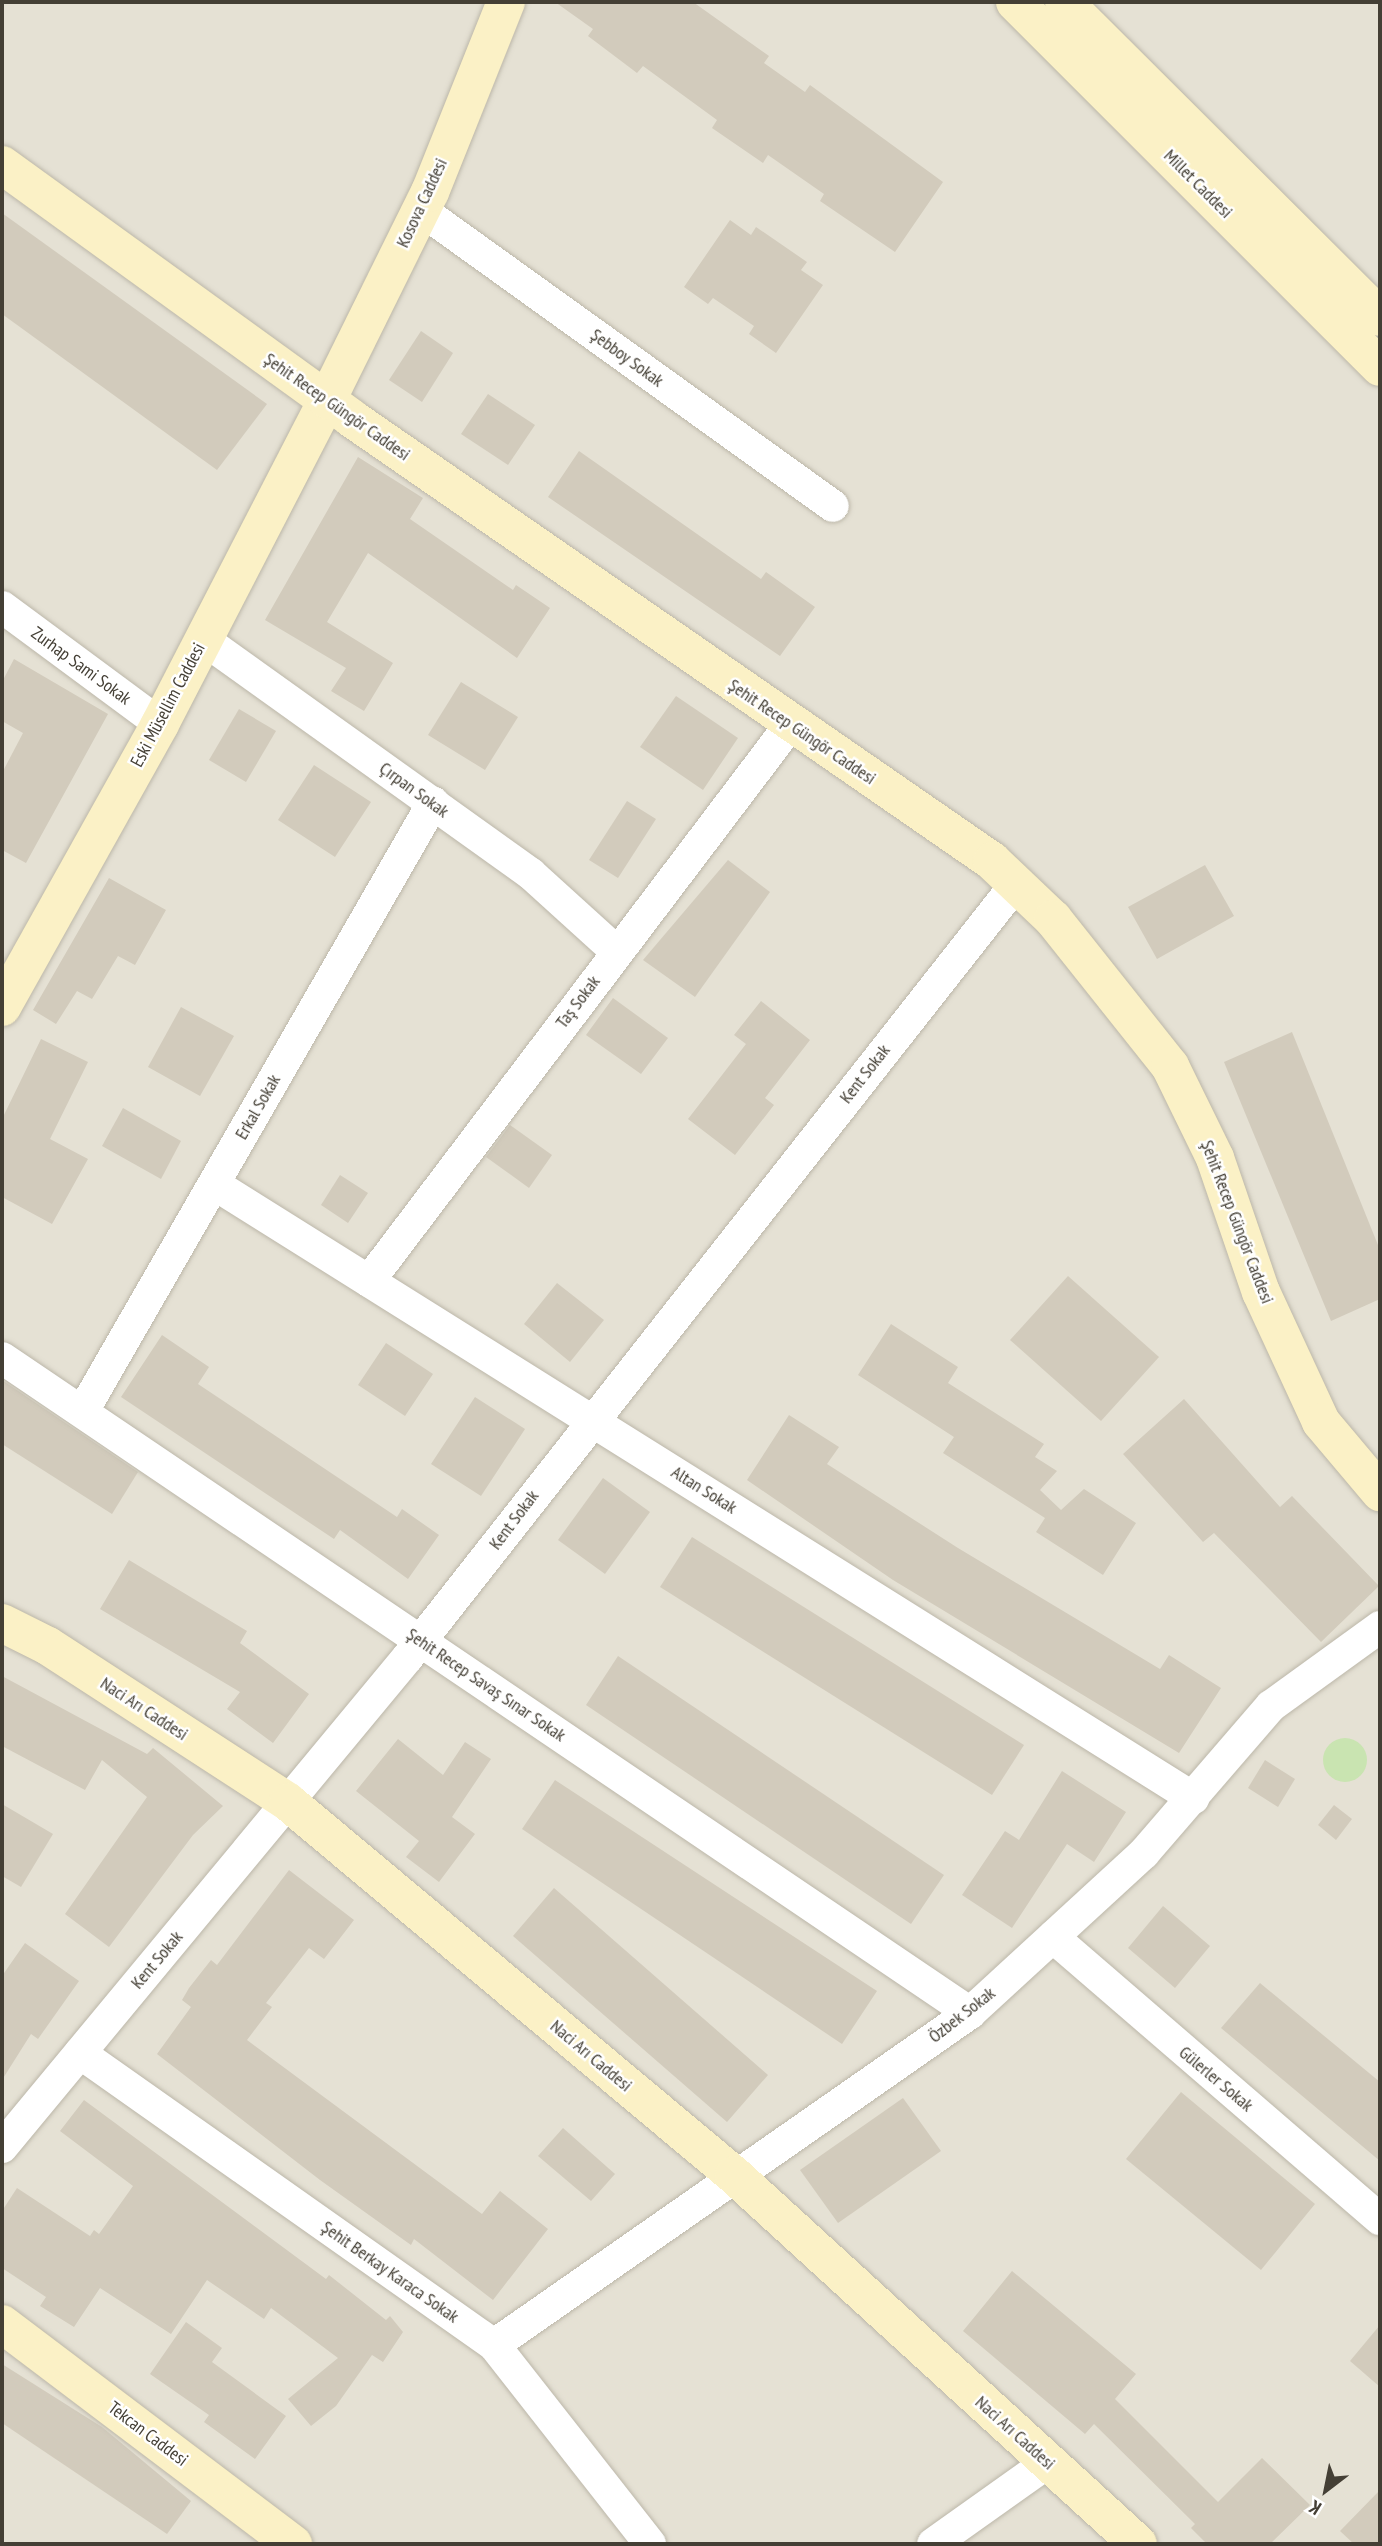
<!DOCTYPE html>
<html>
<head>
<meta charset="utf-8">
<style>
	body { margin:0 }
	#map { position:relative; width:1382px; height:2546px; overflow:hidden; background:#f2efe6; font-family:"PT Sans Narrow",sans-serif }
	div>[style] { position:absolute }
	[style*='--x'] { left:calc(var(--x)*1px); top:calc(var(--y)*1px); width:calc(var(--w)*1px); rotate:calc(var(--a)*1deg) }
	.residential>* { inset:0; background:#e5e1d4 }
	.green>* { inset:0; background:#c9e4b1 }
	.round { border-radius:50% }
	.building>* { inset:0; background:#d2cbbc }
	.roads { filter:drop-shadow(0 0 2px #bcb7a9) drop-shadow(0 0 2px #bcb7a9) }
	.street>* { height:32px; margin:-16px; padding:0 16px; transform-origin:16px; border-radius:16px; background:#fff }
	.secondary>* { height:38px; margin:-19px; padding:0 19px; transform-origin:19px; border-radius:19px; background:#fbf1c6 }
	span { translate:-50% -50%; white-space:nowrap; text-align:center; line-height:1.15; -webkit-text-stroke:5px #fff; paint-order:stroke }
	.street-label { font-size:18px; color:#443f35 }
	.frame { position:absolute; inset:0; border:4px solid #443f35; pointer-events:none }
	.north { position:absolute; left:1291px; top:2455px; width:70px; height:70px; -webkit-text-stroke:5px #fff; paint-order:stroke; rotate:212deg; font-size:19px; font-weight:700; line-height:28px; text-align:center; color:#443f35 }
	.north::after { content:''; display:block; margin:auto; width:24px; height:32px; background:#443f35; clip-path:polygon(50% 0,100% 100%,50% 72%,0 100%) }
</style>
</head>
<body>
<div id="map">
	<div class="residential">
		<div style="clip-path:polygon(2px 2px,1380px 2px,1380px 2544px,2px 2544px)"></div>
	</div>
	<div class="green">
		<div class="round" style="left:1323px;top:1738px;width:44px;height:44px"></div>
	</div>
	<div class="building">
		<div style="clip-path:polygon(555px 2px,693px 2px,769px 56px,764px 63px,805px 92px,810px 85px,943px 182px,895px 252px,820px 201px,824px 194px,768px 155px,763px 163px,712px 128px,717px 120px,643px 66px,637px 73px,588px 36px,593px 29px)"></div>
		<div style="clip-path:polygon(2px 213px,267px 404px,217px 470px,2px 314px)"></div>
		<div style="clip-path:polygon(730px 220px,751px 235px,756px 227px,807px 262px,801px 270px,823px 285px,776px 353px,749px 334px,754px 326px,713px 298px,708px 304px,684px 287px)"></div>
		<div style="clip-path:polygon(421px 331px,453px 353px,422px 402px,389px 380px)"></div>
		<div style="clip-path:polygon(488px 394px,535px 425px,508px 465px,461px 434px)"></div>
		<div style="clip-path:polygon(579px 451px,761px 579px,766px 572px,815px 607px,780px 656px,548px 497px)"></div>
		<div style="clip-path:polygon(358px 457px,423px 498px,410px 519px,513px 590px,516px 585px,550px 608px,517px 658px,368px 553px,327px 622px,393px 663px,364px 711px,331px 691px,346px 668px,265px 620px)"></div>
		<div style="clip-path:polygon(14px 659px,108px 714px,26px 863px,2px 850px,2px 773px,23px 733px,2px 721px,2px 682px)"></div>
		<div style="clip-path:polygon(461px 682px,518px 717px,485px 770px,428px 735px)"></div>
		<div style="clip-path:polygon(676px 696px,738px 738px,703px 790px,640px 747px)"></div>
		<div style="clip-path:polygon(239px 709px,276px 731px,246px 782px,209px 760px)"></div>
		<div style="clip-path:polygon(314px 765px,371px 802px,335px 857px,278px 820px)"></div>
		<div style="clip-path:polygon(627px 801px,656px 819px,618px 878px,589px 860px)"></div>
		<div style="clip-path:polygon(728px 860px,770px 892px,695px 997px,643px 960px)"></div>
		<div style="clip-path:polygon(1205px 865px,1234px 916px,1157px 959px,1128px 907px)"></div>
		<div style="clip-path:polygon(109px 878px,166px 910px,135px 965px,118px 956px,92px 999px,77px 991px,56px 1024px,33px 1010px)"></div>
		<div style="clip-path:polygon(613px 998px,668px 1038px,641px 1074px,586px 1035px)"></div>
		<div style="clip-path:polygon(761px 1001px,810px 1040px,765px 1098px,774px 1105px,735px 1155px,688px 1119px,746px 1044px,734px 1035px)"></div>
		<div style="clip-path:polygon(181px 1007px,234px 1036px,200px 1096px,148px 1067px)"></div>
		<div style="clip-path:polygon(1292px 1032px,1380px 1250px,1380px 1299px,1331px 1321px,1224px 1062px)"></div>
		<div style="clip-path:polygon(41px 1039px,88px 1062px,50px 1139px,88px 1159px,52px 1224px,2px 1197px,2px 1119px)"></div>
		<div style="clip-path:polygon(123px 1108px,181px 1141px,161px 1179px,102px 1146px)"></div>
		<div style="clip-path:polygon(510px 1125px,552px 1155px,529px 1188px,486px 1157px)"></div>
		<div style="clip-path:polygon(340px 1175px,368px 1193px,348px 1223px,321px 1205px)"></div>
		<div style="clip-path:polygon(1068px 1276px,1159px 1357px,1101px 1421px,1010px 1340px)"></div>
		<div style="clip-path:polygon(557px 1283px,604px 1320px,570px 1362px,524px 1324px)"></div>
		<div style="clip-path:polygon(891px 1324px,958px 1367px,948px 1383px,1044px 1444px,1035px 1457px,1057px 1471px,1040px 1490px,1061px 1510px,1084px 1489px,1136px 1523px,1103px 1575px,1036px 1532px,1045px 1518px,943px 1453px,954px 1437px,858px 1375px)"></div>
		<div style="clip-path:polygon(162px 1335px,209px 1367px,198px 1384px,397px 1517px,402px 1509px,439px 1535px,408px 1579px,340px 1530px,334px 1539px,121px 1397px)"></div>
		<div style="clip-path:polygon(386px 1343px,433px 1374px,405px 1416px,358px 1385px)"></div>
		<div style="clip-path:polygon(2px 1380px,138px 1472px,112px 1514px,2px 1444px)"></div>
		<div style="clip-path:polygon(475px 1397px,525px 1429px,481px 1496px,431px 1464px)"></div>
		<div style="clip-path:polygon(1184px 1399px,1280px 1507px,1292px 1496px,1379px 1586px,1321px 1642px,1214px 1533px,1203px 1542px,1123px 1454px)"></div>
		<div style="clip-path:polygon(789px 1415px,839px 1447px,827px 1464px,958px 1548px,1160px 1669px,1169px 1655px,1221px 1688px,1179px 1753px,893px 1580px,747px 1480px)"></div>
		<div style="clip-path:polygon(603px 1478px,650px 1512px,605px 1574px,558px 1540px)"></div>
		<div style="clip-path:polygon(692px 1537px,1024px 1745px,992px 1795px,660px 1587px)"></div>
		<div style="clip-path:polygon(129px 1560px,247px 1631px,240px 1643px,309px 1694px,273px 1743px,227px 1709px,240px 1692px,100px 1609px)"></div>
		<div style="clip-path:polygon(618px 1656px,944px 1875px,911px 1924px,586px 1705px)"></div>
		<div style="clip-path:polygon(2px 1676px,147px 1754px,153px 1748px,223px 1806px,193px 1835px,109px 1947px,65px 1914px,147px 1797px,102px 1760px,85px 1790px,2px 1746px)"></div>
		<div style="clip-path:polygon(398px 1739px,443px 1775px,465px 1742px,491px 1759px,452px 1817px,475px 1834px,439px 1882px,406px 1857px,419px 1841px,356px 1791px)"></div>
		<div style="clip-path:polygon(1265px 1760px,1295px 1779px,1278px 1807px,1248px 1788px)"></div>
		<div style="clip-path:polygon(1062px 1771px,1126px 1812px,1094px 1862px,1067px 1844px,1012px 1928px,962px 1895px,1005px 1831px,1019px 1840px)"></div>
		<div style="clip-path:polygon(555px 1780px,877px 1991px,842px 2044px,522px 1829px)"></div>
		<div style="clip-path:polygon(2px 1804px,53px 1834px,21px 1887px,2px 1876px)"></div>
		<div style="clip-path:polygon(1334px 1805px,1352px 1819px,1336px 1840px,1318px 1825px)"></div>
		<div style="clip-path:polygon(289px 1870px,354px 1920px,324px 1959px,309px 1948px,266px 2003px,272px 2007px,247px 2040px,482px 2214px,500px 2191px,548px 2229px,493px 2300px,414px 2239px,411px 2245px,320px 2180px,157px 2054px,191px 2007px,182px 2000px,189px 1988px,211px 1960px,217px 1965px)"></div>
		<div style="clip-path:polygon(554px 1888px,768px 2075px,727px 2122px,513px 1936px)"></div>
		<div style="clip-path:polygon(1163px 1906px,1210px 1946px,1175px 1988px,1128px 1948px)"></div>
		<div style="clip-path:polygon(25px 1943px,79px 1981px,38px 2039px,31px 2034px,2px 2080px,2px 1976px)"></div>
		<div style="clip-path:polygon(1260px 1983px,1380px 2082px,1380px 2161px,1221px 2028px)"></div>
		<div style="clip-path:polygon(1181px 2092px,1315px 2204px,1261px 2270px,1126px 2159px)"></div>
		<div style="clip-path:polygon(903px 2098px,941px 2151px,838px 2223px,800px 2170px)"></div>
		<div style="clip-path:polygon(84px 2100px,326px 2279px,329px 2275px,386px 2320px,390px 2316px,403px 2332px,383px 2362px,372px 2355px,336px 2406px,311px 2426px,288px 2399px,338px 2358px,271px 2308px,264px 2319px,207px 2280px,171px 2334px,100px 2288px,74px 2327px,40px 2306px,46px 2297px,2px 2268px,2px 2211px,17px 2188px,90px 2236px,94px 2230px,99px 2234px,133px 2186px,60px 2131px)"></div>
		<div style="clip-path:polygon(563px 2128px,615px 2174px,591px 2201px,538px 2156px)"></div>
		<div style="clip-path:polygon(1012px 2271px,1136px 2374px,1115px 2399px,1218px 2502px,1262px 2458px,1310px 2505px,1270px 2544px,1207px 2544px,1191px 2528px,1195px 2524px,1094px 2424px,1085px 2434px,963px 2331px)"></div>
		<div style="clip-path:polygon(186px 2322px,222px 2348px,212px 2362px,286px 2416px,255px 2459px,204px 2422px,209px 2415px,150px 2374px)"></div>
		<div style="clip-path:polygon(1380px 2325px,1380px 2387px,1350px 2361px)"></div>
		<div style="clip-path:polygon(2px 2364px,102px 2427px,191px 2501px,167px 2534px,2px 2423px)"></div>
		<div style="clip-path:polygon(1380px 2490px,1380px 2544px,1354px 2544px,1340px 2531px)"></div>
	</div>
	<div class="roads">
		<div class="street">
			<div style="--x:421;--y:210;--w:507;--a:35.7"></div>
			<div style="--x:2;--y:607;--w:197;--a:36.5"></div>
			<div style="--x:203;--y:639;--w:403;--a:35.6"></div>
			<div style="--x:531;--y:874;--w:115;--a:42.2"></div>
			<div style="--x:214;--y:1184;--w:1156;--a:32.09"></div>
			<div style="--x:369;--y:1281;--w:697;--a:-52.87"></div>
			<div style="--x:2;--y:1358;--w:1169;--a:34.08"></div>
			<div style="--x:83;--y:1411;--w:702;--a:-60.07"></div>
			<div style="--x:1053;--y:1937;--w:432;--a:40.8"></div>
			<div style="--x:80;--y:2053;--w:507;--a:35.2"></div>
			<div style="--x:494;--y:2345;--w:253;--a:51.9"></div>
			<div style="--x:2;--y:2147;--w:636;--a:-50.36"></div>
			<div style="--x:408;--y:1657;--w:983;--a:-51.81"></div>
			<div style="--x:494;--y:2345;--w:580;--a:-34.89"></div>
			<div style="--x:970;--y:2013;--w:236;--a:-42.6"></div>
			<div style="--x:1144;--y:1853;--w:194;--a:-49.2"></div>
			<div style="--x:1271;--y:1706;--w:135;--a:-35.9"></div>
			<div style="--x:933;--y:2544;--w:140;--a:-35.4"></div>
		</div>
		<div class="secondary">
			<div style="--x:1015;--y:2;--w:516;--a:45"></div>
			<div style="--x:1064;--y:2;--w:446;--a:44.9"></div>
			<div style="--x:2;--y:165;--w:431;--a:35.9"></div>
			<div style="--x:351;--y:418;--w:779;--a:34.65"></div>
			<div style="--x:992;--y:861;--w:84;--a:43.6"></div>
			<div style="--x:1053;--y:919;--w:188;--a:51.5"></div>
			<div style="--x:1170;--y:1066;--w:102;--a:63.9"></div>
			<div style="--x:1215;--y:1158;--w:142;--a:71.1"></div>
			<div style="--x:1261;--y:1292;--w:143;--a:65.2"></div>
			<div style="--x:1321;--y:1422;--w:92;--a:49.9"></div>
			<div style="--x:2;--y:1007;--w:324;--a:-60.8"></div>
			<div style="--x:160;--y:724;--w:365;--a:-62.7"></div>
			<div style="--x:327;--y:400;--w:232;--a:-63.7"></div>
			<div style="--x:430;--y:192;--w:205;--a:-68.2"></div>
			<div style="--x:2;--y:1623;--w:51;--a:26.6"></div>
			<div style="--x:48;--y:1646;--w:286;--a:33"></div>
			<div style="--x:288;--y:1802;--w:581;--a:39.91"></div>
			<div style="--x:734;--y:2175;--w:547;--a:42.41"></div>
			<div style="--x:2;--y:2324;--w:365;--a:37.1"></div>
		</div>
	</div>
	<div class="street-label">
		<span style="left:1198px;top:184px;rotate:45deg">Millet Caddesi</span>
		<span style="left:422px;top:203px;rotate:-65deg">Kosova Caddesi</span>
		<span style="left:627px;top:358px;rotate:36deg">Şebboy Sokak</span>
		<span style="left:337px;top:407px;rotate:35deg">Şehit Recep Güngör Caddesi</span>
		<span style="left:81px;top:666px;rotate:36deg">Zurhap Sami Sokak</span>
		<span style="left:168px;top:705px;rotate:-62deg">Eski Müsellim Caddesi</span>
		<span style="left:802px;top:732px;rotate:34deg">Şehit Recep Güngör Caddesi</span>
		<span style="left:414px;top:790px;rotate:36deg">Çırpan Sokak</span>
		<span style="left:578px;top:1002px;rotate:-53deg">Taş Sokak</span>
		<span style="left:865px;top:1074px;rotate:-52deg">Kent Sokak</span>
		<span style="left:258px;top:1107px;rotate:-60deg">Erkal Sokak</span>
		<span style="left:1237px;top:1222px;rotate:69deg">Şehit Recep Güngör Caddesi</span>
		<span style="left:704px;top:1490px;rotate:32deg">Altan Sokak</span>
		<span style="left:514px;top:1520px;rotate:-53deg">Kent Sokak</span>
		<span style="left:486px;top:1685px;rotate:34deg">Şehit Recep Savaş Sınar Sokak</span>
		<span style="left:144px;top:1709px;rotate:33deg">Naci Arı Caddesi</span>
		<span style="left:157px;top:1960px;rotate:-50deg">Kent Sokak</span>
		<span style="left:962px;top:2015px;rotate:-38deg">Özbek Sokak</span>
		<span style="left:591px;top:2056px;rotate:40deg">Naci Arı Caddesi</span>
		<span style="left:1216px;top:2079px;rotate:40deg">Gülerler Sokak</span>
		<span style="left:390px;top:2272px;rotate:35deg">Şehit Berkay Karaca Sokak</span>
		<span style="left:1015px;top:2433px;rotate:42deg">Naci Arı Caddesi</span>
		<span style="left:148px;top:2434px;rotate:37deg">Tekcan Caddesi</span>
	</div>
	<div class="frame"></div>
	<div class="north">K</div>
</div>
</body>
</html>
